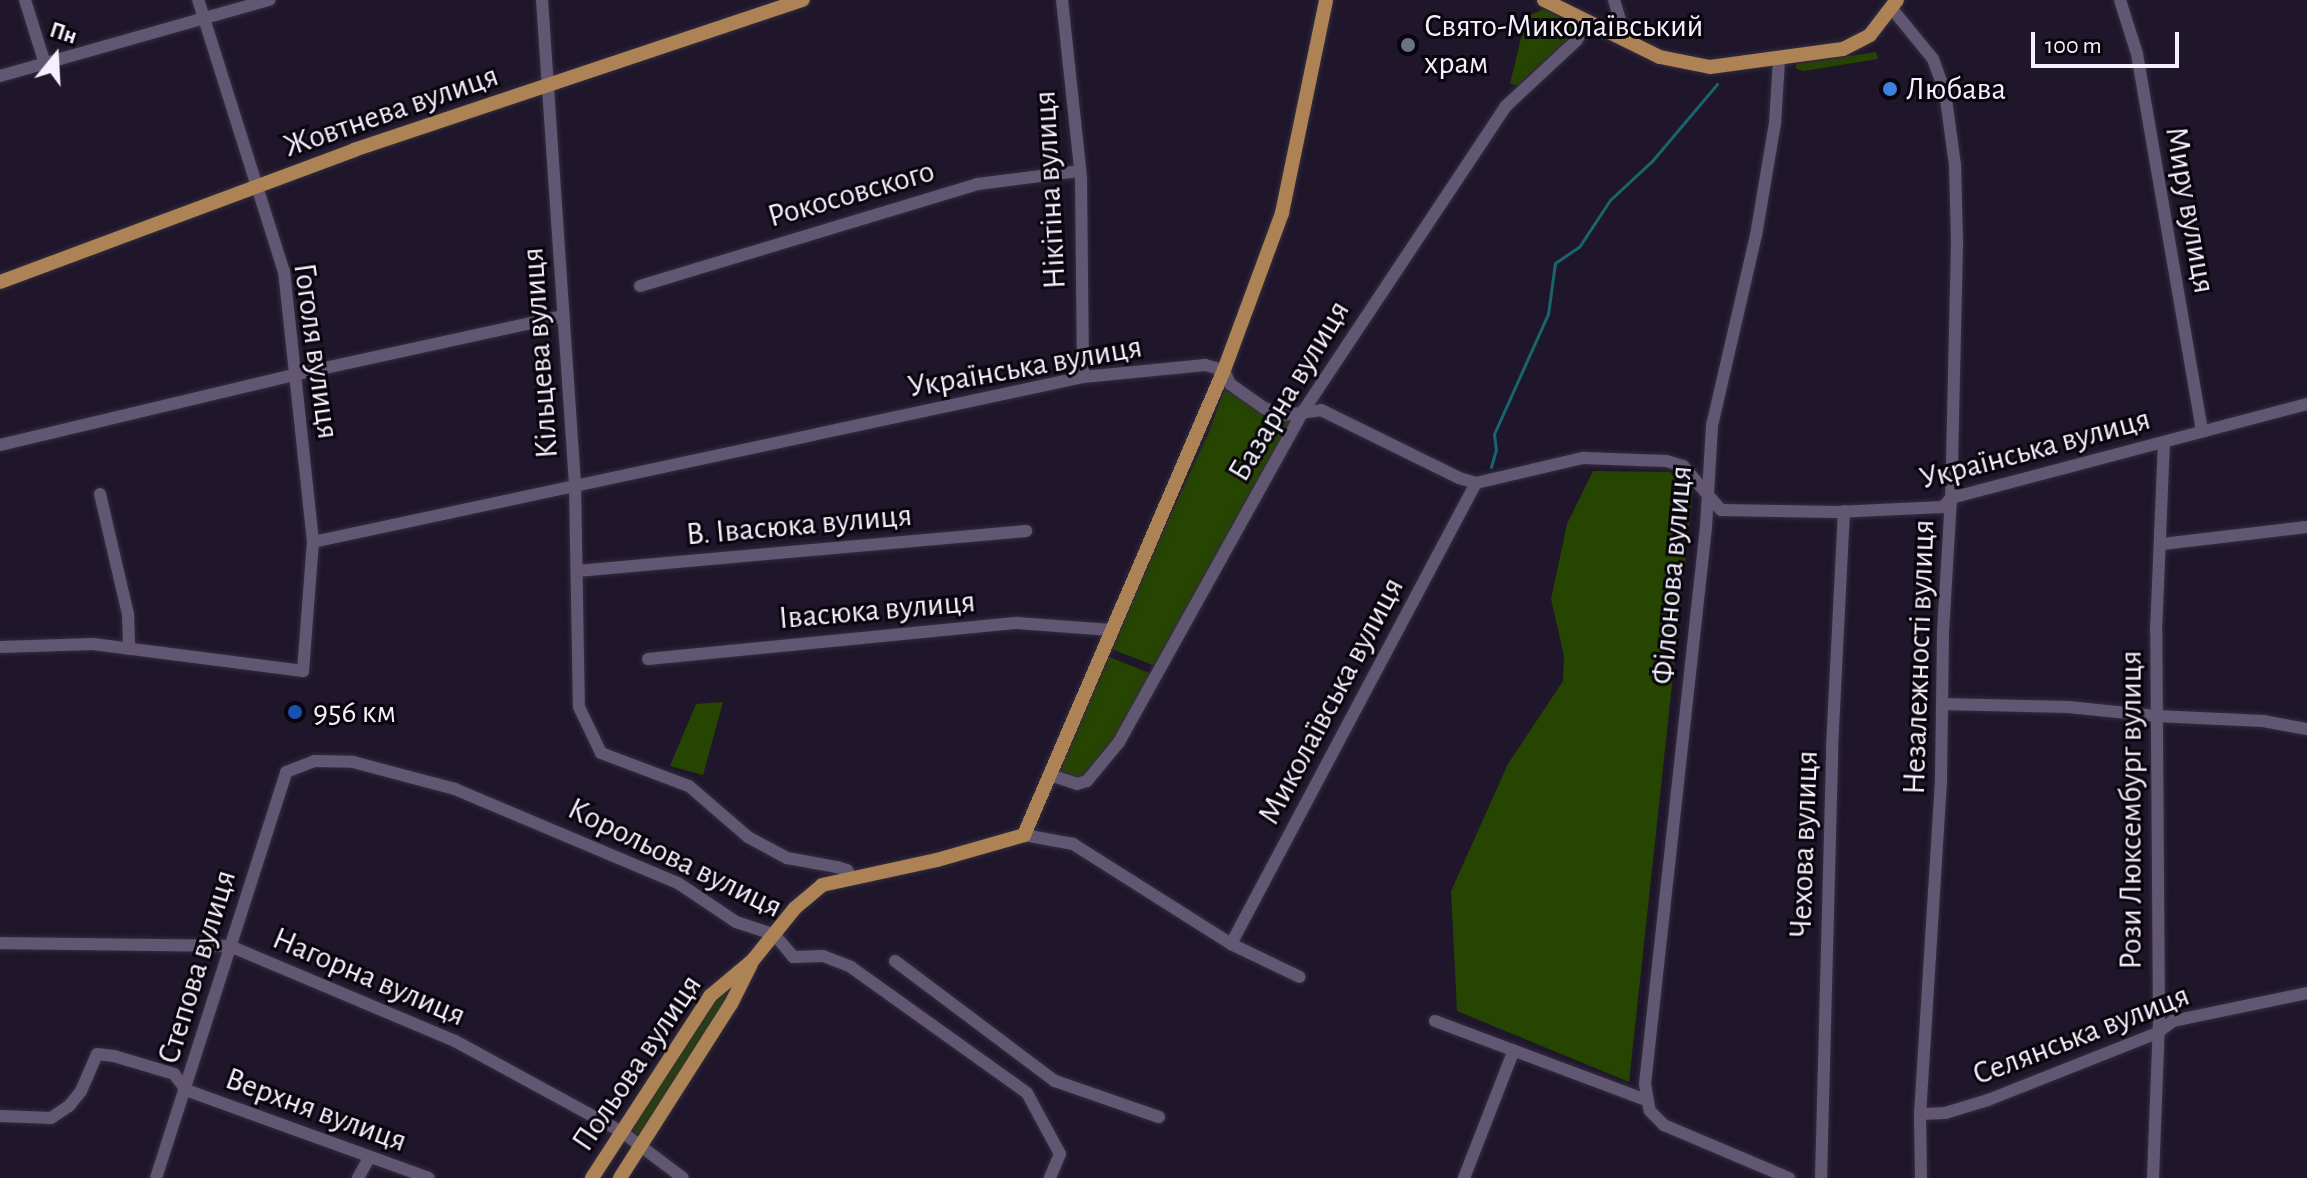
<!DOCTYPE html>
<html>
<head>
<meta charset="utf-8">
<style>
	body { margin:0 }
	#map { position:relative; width:2307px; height:1178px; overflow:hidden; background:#1f162c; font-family:"Alegreya Sans",sans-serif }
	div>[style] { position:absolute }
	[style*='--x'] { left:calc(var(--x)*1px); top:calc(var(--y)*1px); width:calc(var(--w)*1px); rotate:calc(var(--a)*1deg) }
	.green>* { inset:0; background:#264500 }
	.stream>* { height:3px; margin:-1.5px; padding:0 1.5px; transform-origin:1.5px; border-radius:1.5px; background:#18666b }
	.roads { filter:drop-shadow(0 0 2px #332e3e) drop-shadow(0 0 2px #332e3e) }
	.minor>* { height:12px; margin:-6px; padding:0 6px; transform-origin:6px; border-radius:6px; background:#615772 }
	.major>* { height:14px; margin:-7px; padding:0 7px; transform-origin:7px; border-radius:7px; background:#ad8355 }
	.dots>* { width:22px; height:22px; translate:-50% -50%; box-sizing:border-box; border:4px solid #08050d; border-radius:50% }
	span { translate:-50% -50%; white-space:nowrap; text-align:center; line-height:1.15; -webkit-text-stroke:6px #08050d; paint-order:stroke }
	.poi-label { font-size:32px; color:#f4f0fd }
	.left { translate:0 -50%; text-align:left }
	.street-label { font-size:32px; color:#f4f0fd }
	.north { position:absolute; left:16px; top:16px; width:80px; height:80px; -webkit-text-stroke:6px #08050d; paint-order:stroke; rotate:18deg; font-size:22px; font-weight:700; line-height:32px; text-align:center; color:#f4f0fd }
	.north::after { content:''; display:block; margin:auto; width:28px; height:36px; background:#f4f0fd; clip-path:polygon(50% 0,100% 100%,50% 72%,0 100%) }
	.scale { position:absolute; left:2031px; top:32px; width:148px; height:36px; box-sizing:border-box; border:4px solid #f4f0fd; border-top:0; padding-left:10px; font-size:24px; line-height:28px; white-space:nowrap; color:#f4f0fd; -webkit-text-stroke:6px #08050d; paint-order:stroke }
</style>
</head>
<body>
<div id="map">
	<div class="green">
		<div style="clip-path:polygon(1544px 9px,1576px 25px,1575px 33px,1518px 85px,1510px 84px,1526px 17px)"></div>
		<div style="clip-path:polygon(1876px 52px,1878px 59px,1803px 71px,1795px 68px,1797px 64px)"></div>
		<div style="clip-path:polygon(1224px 390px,1295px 419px,1158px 667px,1109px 648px,1209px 432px)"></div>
		<div style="clip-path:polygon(1593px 471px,1670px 472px,1693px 491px,1629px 1082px,1457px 1011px,1451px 891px,1508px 764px,1563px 681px,1564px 656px,1551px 599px,1567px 524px)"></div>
		<div style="clip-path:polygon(1107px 656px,1154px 675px,1113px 742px,1085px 778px,1074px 779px,1060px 773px,1060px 768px)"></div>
		<div style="clip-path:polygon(723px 702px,703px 775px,670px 766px,696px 704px)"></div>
		<div style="clip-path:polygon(721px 994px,728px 996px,640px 1134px,636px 1134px,631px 1127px,707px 1006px)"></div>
	</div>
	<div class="stream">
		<div style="--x:1491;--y:467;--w:18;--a:-74"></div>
		<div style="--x:1496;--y:450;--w:16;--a:-97"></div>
		<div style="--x:1494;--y:434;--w:132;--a:-65.8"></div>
		<div style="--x:1548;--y:314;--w:51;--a:-82.2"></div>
		<div style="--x:1555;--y:263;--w:29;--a:-34"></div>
		<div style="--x:1579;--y:247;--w:56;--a:-56.6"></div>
		<div style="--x:1610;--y:200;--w:57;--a:-42.9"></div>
		<div style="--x:1652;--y:161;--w:101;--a:-49.8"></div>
	</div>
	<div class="roads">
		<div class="minor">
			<div style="--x:25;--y:0;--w:67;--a:72.6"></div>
			<div style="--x:542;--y:0;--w:485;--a:86.1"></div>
			<div style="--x:575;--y:484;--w:223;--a:89"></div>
			<div style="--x:579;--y:707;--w:51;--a:64.4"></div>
			<div style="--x:601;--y:753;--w:94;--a:20.6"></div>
			<div style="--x:689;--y:786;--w:78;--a:40.8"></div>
			<div style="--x:748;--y:837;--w:44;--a:28.3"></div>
			<div style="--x:787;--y:858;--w:51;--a:10.2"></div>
			<div style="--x:837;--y:867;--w:10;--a:17"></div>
			<div style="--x:847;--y:870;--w:8;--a:60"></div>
			<div style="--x:1062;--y:0;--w:180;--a:83.9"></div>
			<div style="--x:1081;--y:179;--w:198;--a:89.4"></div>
			<div style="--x:1614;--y:0;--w:42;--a:73.3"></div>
			<div style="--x:2120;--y:0;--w:57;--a:72.5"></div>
			<div style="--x:2137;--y:54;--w:382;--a:80.2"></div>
			<div style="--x:1893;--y:10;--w:63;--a:50.8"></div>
			<div style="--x:1933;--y:59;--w:35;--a:70"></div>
			<div style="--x:1945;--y:92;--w:74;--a:82.2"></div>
			<div style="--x:1955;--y:165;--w:78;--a:88.5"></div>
			<div style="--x:1957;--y:243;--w:255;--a:91.3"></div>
			<div style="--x:1951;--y:498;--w:136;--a:93.4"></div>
			<div style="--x:1943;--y:634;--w:147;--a:90.8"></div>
			<div style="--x:1941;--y:781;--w:334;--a:93.6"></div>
			<div style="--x:1920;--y:1114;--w:64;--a:89.1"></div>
			<div style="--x:1779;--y:60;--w:63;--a:93.6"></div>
			<div style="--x:1775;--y:123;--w:114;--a:99.6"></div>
			<div style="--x:1756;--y:235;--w:196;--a:103"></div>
			<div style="--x:1712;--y:426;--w:101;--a:93.4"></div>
			<div style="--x:1706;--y:527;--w:560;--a:96.25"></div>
			<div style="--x:1645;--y:1084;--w:27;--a:80"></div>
			<div style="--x:1650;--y:1111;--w:20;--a:45"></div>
			<div style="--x:1664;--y:1125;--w:136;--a:23"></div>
			<div style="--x:0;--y:76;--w:280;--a:-15.8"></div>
			<div style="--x:640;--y:286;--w:353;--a:-16.8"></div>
			<div style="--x:978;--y:184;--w:103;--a:-7.3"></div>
			<div style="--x:0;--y:445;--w:305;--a:-13.4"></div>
			<div style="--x:297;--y:374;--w:273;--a:-12.3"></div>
			<div style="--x:100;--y:494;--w:123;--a:76.9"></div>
			<div style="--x:128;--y:614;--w:35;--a:88"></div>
			<div style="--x:313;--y:542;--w:787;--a:-12.09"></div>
			<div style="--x:1083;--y:377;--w:123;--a:-5.6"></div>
			<div style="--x:1205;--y:365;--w:20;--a:15"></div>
			<div style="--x:1224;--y:370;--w:15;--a:67"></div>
			<div style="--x:1230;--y:384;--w:42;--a:35.2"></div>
			<div style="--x:1264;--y:408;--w:20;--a:20"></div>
			<div style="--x:1283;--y:415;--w:38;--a:-7"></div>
			<div style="--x:1321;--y:410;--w:154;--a:26.2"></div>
			<div style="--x:1459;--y:478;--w:18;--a:16"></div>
			<div style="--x:1476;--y:483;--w:110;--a:-13.2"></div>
			<div style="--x:1583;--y:458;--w:83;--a:2.1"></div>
			<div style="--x:1666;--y:461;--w:18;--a:16"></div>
			<div style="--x:1683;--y:466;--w:58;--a:49.2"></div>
			<div style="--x:1721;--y:510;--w:115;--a:1"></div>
			<div style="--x:1836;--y:512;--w:107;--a:-2.7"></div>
			<div style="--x:1943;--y:507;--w:12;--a:-48"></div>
			<div style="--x:1951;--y:498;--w:368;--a:-14.8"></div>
			<div style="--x:2162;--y:544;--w:146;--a:-6.7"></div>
			<div style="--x:577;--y:571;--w:451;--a:-5.1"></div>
			<div style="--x:0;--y:647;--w:93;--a:-1.8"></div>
			<div style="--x:93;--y:644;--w:212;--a:7.3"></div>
			<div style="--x:303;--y:671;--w:129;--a:-85.6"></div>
			<div style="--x:313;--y:542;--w:272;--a:-96.1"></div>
			<div style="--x:284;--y:272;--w:285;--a:-107.5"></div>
			<div style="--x:648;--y:659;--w:371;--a:-5.6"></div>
			<div style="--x:1017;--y:623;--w:94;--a:4.3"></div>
			<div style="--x:1942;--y:704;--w:126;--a:1.4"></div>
			<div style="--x:2068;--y:707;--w:88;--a:5.8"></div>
			<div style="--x:2156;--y:716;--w:107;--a:2.7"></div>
			<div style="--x:2263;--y:721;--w:45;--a:10.3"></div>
			<div style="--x:1053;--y:776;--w:25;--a:18"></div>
			<div style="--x:1077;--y:784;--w:10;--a:-17"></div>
			<div style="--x:1087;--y:781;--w:50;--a:-50.6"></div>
			<div style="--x:1119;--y:742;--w:380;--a:-60.9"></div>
			<div style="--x:1304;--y:410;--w:364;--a:-56.4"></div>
			<div style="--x:1505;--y:107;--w:97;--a:-42.9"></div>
			<div style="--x:1576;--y:41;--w:23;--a:-56"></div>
			<div style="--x:1024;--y:835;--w:50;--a:10.4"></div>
			<div style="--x:1073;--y:844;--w:187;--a:32.3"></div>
			<div style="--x:1231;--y:944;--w:76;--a:25.6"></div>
			<div style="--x:0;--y:943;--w:230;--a:0.7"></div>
			<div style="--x:230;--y:946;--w:244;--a:22.9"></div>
			<div style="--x:455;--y:1041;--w:190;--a:28.6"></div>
			<div style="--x:622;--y:1132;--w:76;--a:37"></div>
			<div style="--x:1231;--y:944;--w:522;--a:-62.01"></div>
			<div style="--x:895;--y:961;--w:200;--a:36.9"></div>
			<div style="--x:1055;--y:1081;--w:110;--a:19.1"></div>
			<div style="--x:1435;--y:1021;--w:225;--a:20.5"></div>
			<div style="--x:1920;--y:1114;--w:25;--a:-2"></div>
			<div style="--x:1945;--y:1113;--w:45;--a:-16.8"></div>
			<div style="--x:1988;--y:1100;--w:182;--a:-21.6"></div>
			<div style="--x:2157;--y:1033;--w:20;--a:-37"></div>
			<div style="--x:2173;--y:1021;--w:137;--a:-11.8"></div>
			<div style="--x:0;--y:1116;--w:51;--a:2.2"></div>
			<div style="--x:51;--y:1118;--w:22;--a:-34"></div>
			<div style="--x:69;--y:1106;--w:19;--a:-51"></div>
			<div style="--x:81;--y:1091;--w:40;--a:-66.6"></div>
			<div style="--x:97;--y:1054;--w:17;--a:7"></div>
			<div style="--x:114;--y:1056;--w:63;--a:16.7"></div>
			<div style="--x:174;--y:1074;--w:20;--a:53"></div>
			<div style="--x:186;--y:1090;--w:258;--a:19.9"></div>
			<div style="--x:156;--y:1178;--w:426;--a:-72.2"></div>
			<div style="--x:286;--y:772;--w:30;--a:-21"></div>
			<div style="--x:314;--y:761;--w:39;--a:1"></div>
			<div style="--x:353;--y:762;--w:106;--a:14.8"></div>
			<div style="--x:455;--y:789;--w:242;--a:22.9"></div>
			<div style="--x:678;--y:883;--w:70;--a:33.9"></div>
			<div style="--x:736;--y:922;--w:40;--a:18"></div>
			<div style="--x:774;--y:934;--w:30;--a:50"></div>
			<div style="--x:793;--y:957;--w:30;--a:-2"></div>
			<div style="--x:823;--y:956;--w:30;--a:21"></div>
			<div style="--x:851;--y:967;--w:216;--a:35.6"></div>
			<div style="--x:1027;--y:1093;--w:69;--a:61.6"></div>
			<div style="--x:1060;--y:1154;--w:26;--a:113"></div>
			<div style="--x:358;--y:1178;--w:23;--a:-61"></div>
			<div style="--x:1464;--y:1178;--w:137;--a:-68.7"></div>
			<div style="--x:1821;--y:1178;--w:430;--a:-88.5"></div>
			<div style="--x:1832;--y:748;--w:237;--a:-87.1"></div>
			<div style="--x:2153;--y:1178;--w:156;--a:-87.8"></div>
			<div style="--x:2159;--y:1022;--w:390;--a:-90.4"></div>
			<div style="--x:2156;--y:632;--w:189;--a:-87.6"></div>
		</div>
		<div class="major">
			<div style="--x:1544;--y:0;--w:129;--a:26.2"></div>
			<div style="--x:1660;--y:57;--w:51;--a:11.3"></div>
			<div style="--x:1710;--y:67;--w:134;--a:-7.7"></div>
			<div style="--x:1843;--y:49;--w:30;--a:-27"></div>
			<div style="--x:1870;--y:35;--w:44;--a:-52.4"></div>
			<div style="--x:0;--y:282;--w:378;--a:-20.4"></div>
			<div style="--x:354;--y:150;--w:473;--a:-18.5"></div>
			<div style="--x:592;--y:1178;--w:217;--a:-57"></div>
			<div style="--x:710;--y:996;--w:56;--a:-39.9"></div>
			<div style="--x:753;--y:960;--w:67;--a:-51.1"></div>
			<div style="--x:795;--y:908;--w:35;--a:-40"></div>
			<div style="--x:822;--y:885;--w:118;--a:-12.3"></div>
			<div style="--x:937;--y:860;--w:91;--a:-16"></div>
			<div style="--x:1024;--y:835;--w:506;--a:-66.73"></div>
			<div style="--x:1224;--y:370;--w:167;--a:-69.7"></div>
			<div style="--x:1282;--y:213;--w:217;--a:-78.3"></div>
			<div style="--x:620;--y:1178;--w:206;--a:-57.5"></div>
			<div style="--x:731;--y:1004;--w:45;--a:-63.4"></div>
		</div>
	</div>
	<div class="dots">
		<div style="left:1408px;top:45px;background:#6b7280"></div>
		<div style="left:1890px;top:89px;background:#3f7fe0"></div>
		<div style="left:295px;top:712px;background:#1a4fb4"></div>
	</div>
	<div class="poi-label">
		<span class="left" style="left:1424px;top:45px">Свято-Миколаївський<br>храм</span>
		<span class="left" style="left:1906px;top:89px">Любава</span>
		<span class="left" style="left:313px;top:712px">956 км</span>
	</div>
	<div class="street-label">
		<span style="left:391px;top:111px;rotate:-19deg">Жовтнева вулиця</span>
		<span style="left:1050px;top:190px;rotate:-93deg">Нікітіна вулиця</span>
		<span style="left:851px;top:194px;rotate:-16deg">Рокосовского</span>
		<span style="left:2190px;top:210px;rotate:80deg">Миру вулиця</span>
		<span style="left:316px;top:351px;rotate:82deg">Гоголя вулиця</span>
		<span style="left:540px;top:353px;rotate:-94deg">Кільцева вулиця</span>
		<span style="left:1025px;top:367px;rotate:-10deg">Українська вулиця</span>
		<span style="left:1289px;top:391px;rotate:-59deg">Базарна вулиця</span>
		<span style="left:2035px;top:449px;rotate:-15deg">Українська вулиця</span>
		<span style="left:799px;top:525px;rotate:-5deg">В. Івасюка вулиця</span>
		<span style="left:1672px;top:575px;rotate:-85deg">Філонова вулиця</span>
		<span style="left:877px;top:610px;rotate:-5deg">Івасюка вулиця</span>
		<span style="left:1919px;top:657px;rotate:-88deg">Незалежності вулиця</span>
		<span style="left:1331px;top:701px;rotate:-62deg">Миколаївська вулиця</span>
		<span style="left:2131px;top:810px;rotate:-90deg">Рози Люксембург вулиця</span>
		<span style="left:1804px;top:844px;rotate:-88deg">Чехова вулиця</span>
		<span style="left:675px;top:858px;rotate:26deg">Корольова вулиця</span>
		<span style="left:197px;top:967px;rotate:-73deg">Степова вулиця</span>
		<span style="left:369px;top:977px;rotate:23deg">Нагорна вулиця</span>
		<span style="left:2081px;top:1035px;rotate:-21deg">Селянська вулиця</span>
		<span style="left:637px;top:1063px;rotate:-56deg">Польова вулиця</span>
		<span style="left:316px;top:1110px;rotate:20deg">Верхня вулиця</span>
	</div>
	<div class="north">Пн</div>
	<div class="scale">100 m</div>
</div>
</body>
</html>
